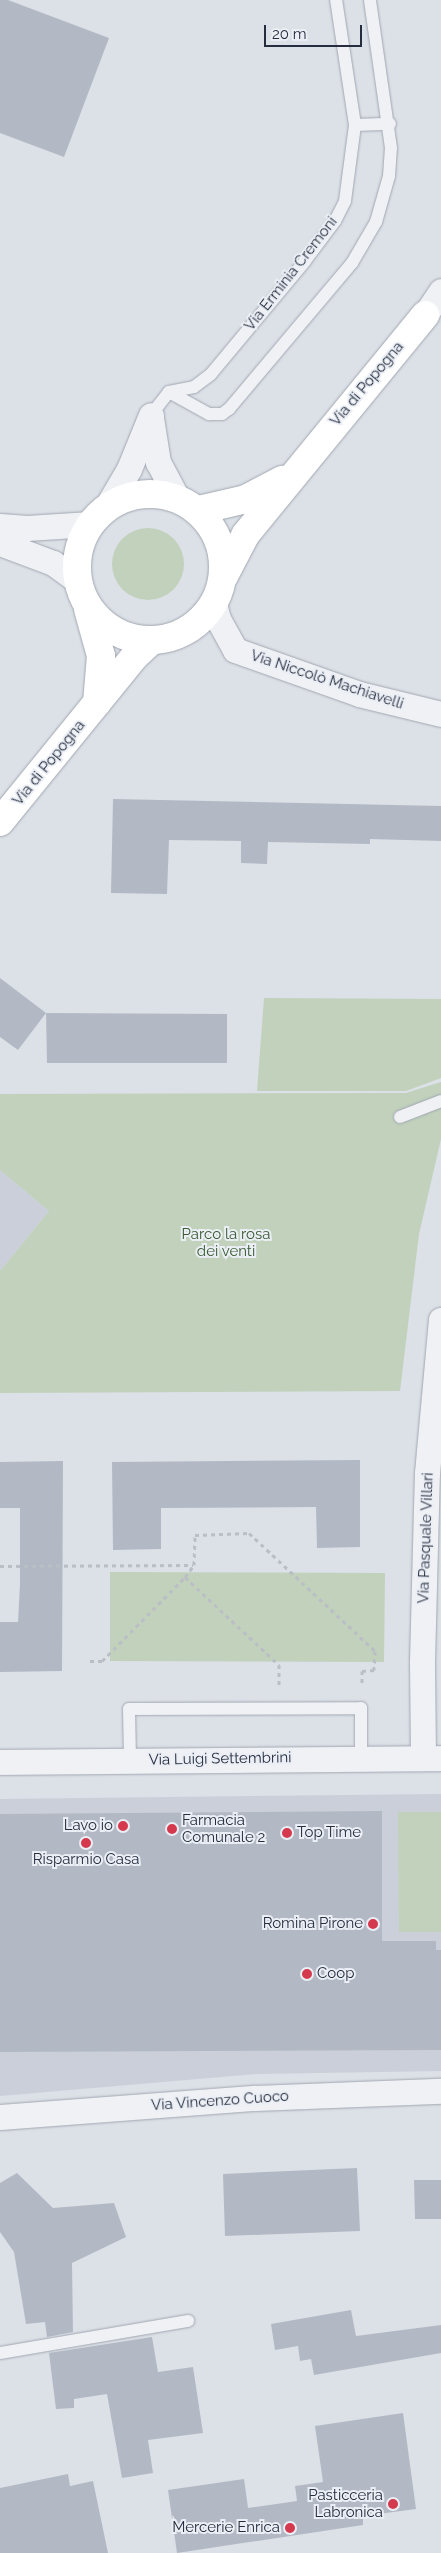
<!DOCTYPE html>
<html>
<head>
<meta charset="utf-8">
<style>
	body { margin:0 }
	#map { position:relative; width:441px; height:2553px; overflow:hidden; background:#dce0e7; font-family:Raleway,sans-serif }
	div>[style] { position:absolute }
	[style*='--x'] { left:calc(var(--x)*1px); top:calc(var(--y)*1px); width:calc(var(--w)*1px); rotate:calc(var(--a)*1deg) }
	.built>* { inset:0; background:#cacfd9 }
	.green>* { inset:0; background:#c1d1bc }
	.round { border-radius:50% }
	.building>* { inset:0; background:#b3b9c4 }
	.path>* { height:3px; margin-top:-1.5px; transform-origin:0; background:repeating-linear-gradient(90deg,#babec5 0 4px,transparent 0 8px) }
	.roads { filter:drop-shadow(0 0 1px #a1a7b1) drop-shadow(0 0 1px #a1a7b1) }
	.service>* { height:12px; margin:-6px; padding:0 6px; transform-origin:6px; border-radius:6px; background:#eff1f5 }
	.minor>* { height:25px; margin:-12.5px; padding:0 12.5px; transform-origin:12.5px; border-radius:12.5px; background:#eff1f5 }
	.secondary>* { height:28px; margin:-14px; padding:0 14px; transform-origin:14px; border-radius:14px; background:#fff }
	.secondary>.ring { margin:-14px; padding:0; box-sizing:content-box; background:none; border:28px solid #fff; border-radius:50% }
	.dots>* { width:14px; height:14px; translate:-50% -50%; box-sizing:border-box; border:2px solid #ebeff5; border-radius:50% }
	span { translate:-50% -50%; white-space:nowrap; text-align:center; line-height:1.15; -webkit-text-stroke:4px #ebeff5; paint-order:stroke }
	.street-label { font-size:15px; color:#252d3e }
	.park-label { font-size:15px; color:#385a32 }
	.poi-label { font-size:15px; color:#252d3e }
	.left { translate:0 -50%; text-align:left }
	.right { translate:-100% -50%; text-align:right }
	.scale { position:absolute; left:264px; top:25px; width:98px; height:22px; box-sizing:border-box; border:2px solid #252d3e; border-top:0; padding-left:6px; font-size:15px; line-height:18px; white-space:nowrap; color:#252d3e; -webkit-text-stroke:4px #ebeff5; paint-order:stroke }
</style>
</head>
<body>
<div id="map">
	<div class="built">
		<div style="clip-path:polygon(0 1170px,49px 1211px,0 1271px)"></div>
		<div style="clip-path:polygon(441px 1794px,441px 2071px,257px 2074px,0 2096px,0 1799px)"></div>
	</div>
	<div class="green">
		<div class="round" style="left:112px;top:528px;width:72px;height:72px"></div>
		<div style="clip-path:polygon(264px 998px,441px 999px,441px 1078px,406px 1091px,257px 1091px)"></div>
		<div style="clip-path:polygon(441px 1082px,441px 1139px,419px 1234px,400px 1391px,0 1393px,0 1271px,49px 1211px,0 1170px,0 1094px,406px 1093px)"></div>
		<div style="clip-path:polygon(110px 1572px,385px 1573px,384px 1662px,110px 1661px)"></div>
		<div style="clip-path:polygon(398px 1812px,441px 1812px,441px 1932px,399px 1932px)"></div>
	</div>
	<div class="building">
		<div style="clip-path:polygon(0 0,8px 0,109px 38px,64px 157px,0 133px)"></div>
		<div style="clip-path:polygon(113px 799px,441px 806px,441px 841px,370px 839px,370px 844px,268px 842px,267px 864px,241px 863px,241px 841px,169px 840px,167px 894px,111px 893px)"></div>
		<div style="clip-path:polygon(0 978px,46px 1013px,18px 1050px,0 1037px)"></div>
		<div style="clip-path:polygon(46px 1013px,227px 1014px,227px 1063px,47px 1063px)"></div>
		<div style="clip-path:polygon(360px 1460px,360px 1547px,317px 1548px,316px 1507px,161px 1508px,161px 1549px,113px 1550px,112px 1462px)"></div>
		<div style="clip-path:polygon(63px 1461px,62px 1671px,0 1672px,0 1622px,18px 1622px,20px 1584px,20px 1508px,0 1508px,0 1462px)"></div>
		<div style="clip-path:polygon(382px 1811px,382px 1941px,436px 1941px,436px 1950px,441px 1950px,441px 2050px,0 2052px,0 1814px)"></div>
		<div style="clip-path:polygon(357px 2168px,360px 2231px,225px 2236px,223px 2174px)"></div>
		<div style="clip-path:polygon(17px 2173px,53px 2208px,114px 2203px,126px 2237px,72px 2263px,73px 2332px,47px 2337px,45px 2322px,26px 2324px,14px 2252px,0 2232px,0 2183px)"></div>
		<div style="clip-path:polygon(414px 2180px,441px 2180px,441px 2219px,415px 2219px)"></div>
		<div style="clip-path:polygon(351px 2310px,356px 2336px,441px 2325px,441px 2353px,314px 2375px,311px 2359px,300px 2361px,298px 2346px,275px 2350px,271px 2324px)"></div>
		<div style="clip-path:polygon(152px 2337px,158px 2372px,193px 2367px,203px 2433px,148px 2440px,153px 2473px,122px 2478px,107px 2394px,74px 2399px,74px 2408px,56px 2409px,49px 2353px)"></div>
		<div style="clip-path:polygon(403px 2413px,416px 2509px,363px 2516px,363px 2525px,177px 2553px,168px 2490px,244px 2479px,248px 2508px,297px 2501px,295px 2486px,323px 2482px,315px 2426px)"></div>
		<div style="clip-path:polygon(68px 2474px,70px 2486px,93px 2481px,108px 2553px,0 2553px,0 2488px)"></div>
	</div>
	<div class="path">
		<div style="--x:0;--y:1566;--w:193;--a:-0.3"></div>
		<div style="--x:185;--y:1577;--w:15;--a:-53"></div>
		<div style="--x:194;--y:1565;--w:30;--a:-88"></div>
		<div style="--x:195;--y:1535;--w:54;--a:-2.1"></div>
		<div style="--x:249;--y:1533;--w:173;--a:43.1"></div>
		<div style="--x:375;--y:1651;--w:19;--a:93"></div>
		<div style="--x:374;--y:1670;--w:12;--a:175"></div>
		<div style="--x:362;--y:1671;--w:13;--a:90"></div>
		<div style="--x:90;--y:1661;--w:12;--a:0"></div>
		<div style="--x:102;--y:1661;--w:118;--a:-45.3"></div>
		<div style="--x:185;--y:1577;--w:129;--a:43.1"></div>
		<div style="--x:279;--y:1665;--w:22;--a:90"></div>
	</div>
	<div class="roads">
		<div class="service">
			<div style="--x:355;--y:125;--w:35;--a:-2"></div>
			<div style="--x:169;--y:392;--w:46;--a:28.8"></div>
			<div style="--x:209;--y:414;--w:13;--a:0"></div>
			<div style="--x:222;--y:414;--w:9;--a:-36"></div>
			<div style="--x:229;--y:409;--w:191;--a:-49.9"></div>
			<div style="--x:352;--y:263;--w:48;--a:-59.7"></div>
			<div style="--x:376;--y:222;--w:48;--a:-74.2"></div>
			<div style="--x:389;--y:176;--w:28;--a:-86"></div>
			<div style="--x:391;--y:148;--w:149;--a:-98.1"></div>
			<div style="--x:151;--y:415;--w:29;--a:-52"></div>
			<div style="--x:169;--y:392;--w:25;--a:-11"></div>
			<div style="--x:194;--y:387;--w:21;--a:-37"></div>
			<div style="--x:211;--y:374;--w:147;--a:-50.2"></div>
			<div style="--x:305;--y:261;--w:50;--a:-53.1"></div>
			<div style="--x:335;--y:221;--w:22;--a:-63"></div>
			<div style="--x:345;--y:201;--w:77;--a:-82.5"></div>
			<div style="--x:355;--y:125;--w:126;--a:-98.6"></div>
			<div style="--x:400;--y:1117;--w:44;--a:-21.3"></div>
			<div style="--x:130;--y:1760;--w:51;--a:-91.1"></div>
			<div style="--x:129;--y:1709;--w:232;--a:-0.2"></div>
			<div style="--x:361;--y:1708;--w:49;--a:90"></div>
			<div style="--x:0;--y:2353;--w:191;--a:-9.7"></div>
		</div>
		<div class="minor">
			<div style="--x:425;--y:315;--w:29;--a:-56"></div>
			<div style="--x:151;--y:418;--w:45;--a:81"></div>
			<div style="--x:158;--y:462;--w:40;--a:62"></div>
			<div style="--x:106;--y:508;--w:45;--a:-59.5"></div>
			<div style="--x:129;--y:469;--w:58;--a:-67.8"></div>
			<div style="--x:0;--y:526;--w:27;--a:4"></div>
			<div style="--x:27;--y:528;--w:63;--a:-3.6"></div>
			<div style="--x:0;--y:543;--w:57;--a:20.7"></div>
			<div style="--x:53;--y:563;--w:31;--a:36"></div>
			<div style="--x:214;--y:603;--w:16;--a:76"></div>
			<div style="--x:218;--y:619;--w:35;--a:61"></div>
			<div style="--x:235;--y:650;--w:132;--a:19.5"></div>
			<div style="--x:359;--y:694;--w:84;--a:13.7"></div>
			<div style="--x:423;--y:1758;--w:97;--a:-90.6"></div>
			<div style="--x:422;--y:1661;--w:188;--a:-88.5"></div>
			<div style="--x:427;--y:1473;--w:154;--a:-84.8"></div>
			<div style="--x:0;--y:1762;--w:441;--a:-0.5"></div>
			<div style="--x:0;--y:2117;--w:256;--a:-4.3"></div>
			<div style="--x:255;--y:2098;--w:186;--a:-2.2"></div>
		</div>
		<div class="secondary">
			<div class="ring" style="left:77px;top:494px;width:118px;height:118px"></div>
			<div style="--x:199;--y:510;--w:48;--a:-13.2"></div>
			<div style="--x:246;--y:499;--w:41;--a:-27.8"></div>
			<div style="--x:224;--y:576;--w:47;--a:-62.4"></div>
			<div style="--x:246;--y:534;--w:283;--a:-50.7"></div>
			<div style="--x:88;--y:609;--w:49;--a:74.5"></div>
			<div style="--x:101;--y:656;--w:47;--a:94.9"></div>
			<div style="--x:0;--y:822;--w:214;--a:-50.9"></div>
			<div style="--x:135;--y:656;--w:22;--a:-43"></div>
		</div>
	</div>
	<div class="dots">
		<div style="left:123px;top:1826px;background:#d4394d"></div>
		<div style="left:172px;top:1829px;background:#d4394d"></div>
		<div style="left:287px;top:1833px;background:#d4394d"></div>
		<div style="left:86px;top:1843px;background:#d4394d"></div>
		<div style="left:373px;top:1924px;background:#d4394d"></div>
		<div style="left:307px;top:1974px;background:#d4394d"></div>
		<div style="left:393px;top:2504px;background:#d4394d"></div>
		<div style="left:290px;top:2528px;background:#d4394d"></div>
	</div>
	<div class="street-label">
		<span style="left:291px;top:274px;rotate:-52deg">Via Erminia Cremoni</span>
		<span style="left:367px;top:384px;rotate:-50deg">Via di Popogna</span>
		<span style="left:327px;top:680px;rotate:18deg">Via Niccolò Machiavelli</span>
		<span style="left:49px;top:763px;rotate:-51deg">Via di Popogna</span>
		<span style="left:426px;top:1538px;rotate:-88deg">Via Pasquale Villari</span>
		<span style="left:220px;top:1759px;rotate:-1deg">Via Luigi Settembrini</span>
		<span style="left:220px;top:2101px;rotate:-4deg">Via Vincenzo Cuoco</span>
	</div>
	<div class="park-label">
		<span style="left:226px;top:1243px">Parco la rosa<br>dei venti</span>
	</div>
	<div class="poi-label">
		<span class="left" style="left:182px;top:1829px">Farmacia<br>Comunale 2</span>
		<span class="right" style="left:113px;top:1826px">Lavo io</span>
		<span class="left" style="left:297px;top:1833px">Top Time</span>
		<span style="left:86px;top:1860px">Risparmio Casa</span>
		<span class="right" style="left:363px;top:1924px">Romina Pirone</span>
		<span class="left" style="left:317px;top:1974px">Coop</span>
		<span class="right" style="left:383px;top:2504px">Pasticceria<br>Labronica</span>
		<span class="right" style="left:280px;top:2528px">Mercerie Enrica</span>
	</div>
	<div class="scale">20 m</div>
</div>
</body>
</html>
